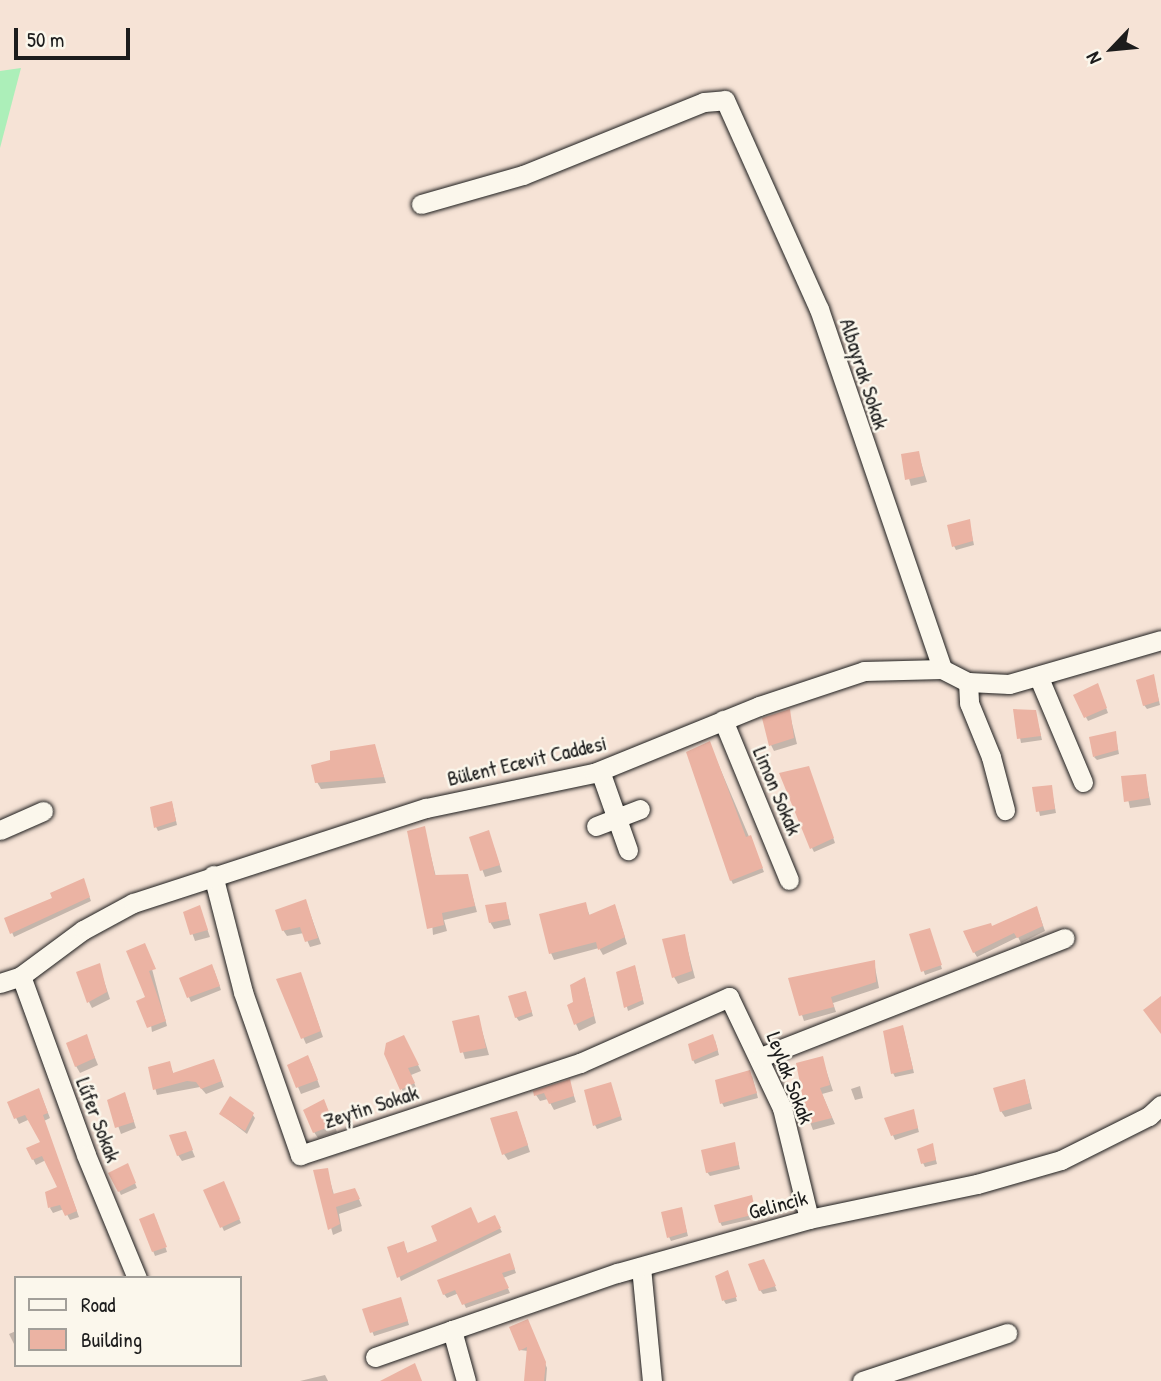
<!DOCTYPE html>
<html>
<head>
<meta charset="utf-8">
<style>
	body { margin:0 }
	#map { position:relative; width:1161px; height:1381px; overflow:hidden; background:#f6e3d6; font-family:"Patrick Hand",sans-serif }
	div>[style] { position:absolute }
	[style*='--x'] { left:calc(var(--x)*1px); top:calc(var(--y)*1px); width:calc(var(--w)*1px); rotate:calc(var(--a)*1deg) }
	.green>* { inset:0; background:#acefb9 }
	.shadow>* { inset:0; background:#0003 }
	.building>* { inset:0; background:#ebb3a3 }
	.roads { filter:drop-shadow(0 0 2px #1c1c1c) drop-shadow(0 0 2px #1c1c1c) }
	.minor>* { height:19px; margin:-9.5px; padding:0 9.5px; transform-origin:9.5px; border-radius:9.5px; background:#fbf7ec }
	span { translate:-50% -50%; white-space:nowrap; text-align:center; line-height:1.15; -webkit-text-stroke:5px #fbf7ec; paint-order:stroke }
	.street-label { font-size:21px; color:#1c1c1c }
	.legend { position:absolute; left:14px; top:1276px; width:228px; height:91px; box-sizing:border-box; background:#fbf7ec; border:2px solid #a29f99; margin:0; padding:9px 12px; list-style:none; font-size:21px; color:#1c1c1c }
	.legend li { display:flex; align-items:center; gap:14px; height:35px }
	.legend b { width:35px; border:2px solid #a29f99 }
	.north { position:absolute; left:1077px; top:14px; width:70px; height:70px; -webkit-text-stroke:5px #fbf7ec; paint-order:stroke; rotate:244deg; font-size:19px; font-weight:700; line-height:28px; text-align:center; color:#1c1c1c }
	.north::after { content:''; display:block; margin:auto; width:24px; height:32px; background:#1c1c1c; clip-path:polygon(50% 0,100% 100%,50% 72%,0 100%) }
	.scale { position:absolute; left:14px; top:28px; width:116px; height:32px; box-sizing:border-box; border:4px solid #1c1c1c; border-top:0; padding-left:9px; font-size:21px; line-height:24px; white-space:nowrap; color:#1c1c1c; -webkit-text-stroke:5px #fbf7ec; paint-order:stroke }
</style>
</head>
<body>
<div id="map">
	<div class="green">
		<div style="clip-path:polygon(21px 68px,0 148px,0 71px)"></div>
	</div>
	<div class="shadow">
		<div style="clip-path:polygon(918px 453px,927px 482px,911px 486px,903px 456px)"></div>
		<div style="clip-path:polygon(969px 521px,974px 545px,956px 550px,954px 546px)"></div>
		<div style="clip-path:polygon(1153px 676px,1160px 705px,1147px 709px,1144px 705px)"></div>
		<div style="clip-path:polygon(1099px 689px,1108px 713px,1088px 721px,1075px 696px)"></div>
		<div style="clip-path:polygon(789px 711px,797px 744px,774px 751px,771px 745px)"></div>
		<div style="clip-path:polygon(1015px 711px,1035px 711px,1042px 740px,1021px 743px)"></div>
		<div style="clip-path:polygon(1115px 733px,1119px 754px,1097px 760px,1094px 757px)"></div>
		<div style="clip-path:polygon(374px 745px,386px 783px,321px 789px,317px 782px)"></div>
		<div style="clip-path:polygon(711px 747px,764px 872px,733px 884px,731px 880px)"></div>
		<div style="clip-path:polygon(810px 772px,835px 843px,814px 852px,812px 848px)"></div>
		<div style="clip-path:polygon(1145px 776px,1151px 805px,1130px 808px,1123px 777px)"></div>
		<div style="clip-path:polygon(1051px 787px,1056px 813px,1040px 816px,1034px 788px)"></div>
		<div style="clip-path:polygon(172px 803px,177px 825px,158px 831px,156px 827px)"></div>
		<div style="clip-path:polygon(424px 828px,436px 877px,467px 876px,477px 912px,444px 920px,447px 931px,433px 935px)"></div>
		<div style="clip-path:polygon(471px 838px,491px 839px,502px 872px,485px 877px)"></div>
		<div style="clip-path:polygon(85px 885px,91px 901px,14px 937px,6px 919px)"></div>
		<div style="clip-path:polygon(306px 902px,321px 944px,310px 947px,304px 933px,287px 936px,283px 930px)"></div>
		<div style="clip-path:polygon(505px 903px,511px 925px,494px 929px,490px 922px)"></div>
		<div style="clip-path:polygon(585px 904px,590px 916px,615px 906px,627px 944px,603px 955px,599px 948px,554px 960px,551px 953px)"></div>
		<div style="clip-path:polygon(200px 908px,210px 937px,195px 941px,185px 913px)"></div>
		<div style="clip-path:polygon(1039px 914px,1045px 931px,1021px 943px,1018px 937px,977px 957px,974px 952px,992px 928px)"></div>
		<div style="clip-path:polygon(931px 934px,942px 969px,925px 975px,912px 935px)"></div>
		<div style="clip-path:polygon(684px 936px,695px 978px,678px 984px,674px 977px)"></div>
		<div style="clip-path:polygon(147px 950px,167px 1026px,152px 1032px,147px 997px)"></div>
		<div style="clip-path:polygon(874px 962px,879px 988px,833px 1003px,836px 1012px,804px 1021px,790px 979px)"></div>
		<div style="clip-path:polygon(99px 966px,110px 999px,92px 1008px,89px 1002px)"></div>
		<div style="clip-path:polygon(635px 967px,644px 1004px,628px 1011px,618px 973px)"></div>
		<div style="clip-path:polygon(214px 970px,221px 990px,191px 1002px,181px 979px)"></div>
		<div style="clip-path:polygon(585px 979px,596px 1023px,579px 1031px,576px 1024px)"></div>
		<div style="clip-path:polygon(278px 980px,303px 980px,323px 1037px,306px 1044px)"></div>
		<div style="clip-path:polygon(527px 997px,533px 1016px,519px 1021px,516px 1017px)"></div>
		<div style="clip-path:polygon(478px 1017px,489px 1055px,465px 1059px,454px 1022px)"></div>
		<div style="clip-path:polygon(904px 1031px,914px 1073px,895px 1077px,893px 1073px)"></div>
		<div style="clip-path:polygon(715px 1040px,719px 1055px,695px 1064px,693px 1060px)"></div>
		<div style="clip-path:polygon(89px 1043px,98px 1065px,80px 1073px,76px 1066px)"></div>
		<div style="clip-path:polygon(407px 1043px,421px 1071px,411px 1075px,417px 1090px,405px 1096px,386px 1054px)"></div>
		<div style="clip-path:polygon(822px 1058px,833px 1091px,822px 1094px,835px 1124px,813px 1130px,805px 1109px)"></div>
		<div style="clip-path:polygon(169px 1063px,174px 1075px,216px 1066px,224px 1087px,206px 1094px,200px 1087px,157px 1095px,150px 1068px)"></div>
		<div style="clip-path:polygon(311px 1063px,320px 1087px,301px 1094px,289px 1066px)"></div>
		<div style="clip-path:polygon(752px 1076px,758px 1098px,724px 1107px,722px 1103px)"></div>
		<div style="clip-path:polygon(569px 1081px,576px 1102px,554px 1110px,548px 1099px,540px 1101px,536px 1095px)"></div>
		<div style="clip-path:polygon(1025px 1081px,1032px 1109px,1005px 1117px,1001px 1111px)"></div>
		<div style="clip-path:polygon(860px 1086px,863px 1098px,855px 1100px,851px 1089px)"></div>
		<div style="clip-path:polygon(612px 1088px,622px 1120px,597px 1129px,595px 1125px)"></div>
		<div style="clip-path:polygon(39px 1090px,50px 1118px,44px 1121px,79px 1217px,70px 1220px,64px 1209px,53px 1213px,50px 1208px,60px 1188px,46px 1160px,36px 1165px,33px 1159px,43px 1143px,30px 1119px,19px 1124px,9px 1103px)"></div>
		<div style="clip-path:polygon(125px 1094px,136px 1128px,121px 1134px,109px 1101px)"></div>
		<div style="clip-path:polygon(324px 1101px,337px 1132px,318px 1138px,314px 1132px)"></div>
		<div style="clip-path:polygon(913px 1111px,919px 1132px,895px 1140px,886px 1119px)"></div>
		<div style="clip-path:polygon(517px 1113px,530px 1152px,508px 1160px,504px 1154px)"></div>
		<div style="clip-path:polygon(221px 1114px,252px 1114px,255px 1118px,247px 1134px)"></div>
		<div style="clip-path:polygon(185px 1133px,195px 1157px,182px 1161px,178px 1155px)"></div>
		<div style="clip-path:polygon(734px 1144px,740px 1169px,710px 1176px,707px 1172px)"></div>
		<div style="clip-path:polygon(932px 1145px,937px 1164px,925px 1167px,923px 1163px)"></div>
		<div style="clip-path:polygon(129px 1169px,137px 1188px,121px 1195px,111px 1174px)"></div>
		<div style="clip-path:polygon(327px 1170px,334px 1195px,358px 1197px,362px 1206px,339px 1214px,342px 1231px,333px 1235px,316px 1171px)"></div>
		<div style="clip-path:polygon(225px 1187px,241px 1223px,224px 1231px,206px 1191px)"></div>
		<div style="clip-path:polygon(751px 1197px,757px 1218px,722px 1226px,720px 1222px)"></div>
		<div style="clip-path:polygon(681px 1209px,688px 1236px,671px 1241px,669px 1237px)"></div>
		<div style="clip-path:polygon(494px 1217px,502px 1232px,401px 1281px,389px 1248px,405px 1247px,408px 1254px)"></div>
		<div style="clip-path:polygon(156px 1219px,167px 1252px,155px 1256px,141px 1220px)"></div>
		<div style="clip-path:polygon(511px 1259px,516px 1273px,503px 1278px,510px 1293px,466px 1308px,459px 1293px,447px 1298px,444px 1294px)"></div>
		<div style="clip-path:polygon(766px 1265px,777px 1291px,763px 1294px,760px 1290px)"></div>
		<div style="clip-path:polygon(729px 1276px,737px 1301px,726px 1304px,724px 1301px)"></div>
		<div style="clip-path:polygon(402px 1303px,409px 1325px,374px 1336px,364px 1310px)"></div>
		<div style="clip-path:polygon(529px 1325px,547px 1368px,546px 1381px,525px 1381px,528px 1351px,520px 1350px)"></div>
		<div style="clip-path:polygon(16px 1331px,16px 1348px,9px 1334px)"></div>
		<div style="clip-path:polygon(325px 1375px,328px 1381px,300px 1381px)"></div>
	</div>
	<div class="building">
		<div style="clip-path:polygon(919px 451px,924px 476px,905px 480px,901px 454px)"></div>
		<div style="clip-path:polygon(970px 519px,973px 541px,952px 547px,947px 525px)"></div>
		<div style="clip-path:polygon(1154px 674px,1159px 701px,1143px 706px,1136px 680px)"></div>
		<div style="clip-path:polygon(1098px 683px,1107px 708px,1084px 718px,1073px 695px)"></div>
		<div style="clip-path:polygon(790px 709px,794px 738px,769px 746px,762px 718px)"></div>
		<div style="clip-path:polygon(1013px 709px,1036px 710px,1041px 736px,1017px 739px)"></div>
		<div style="clip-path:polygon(1116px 731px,1118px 750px,1093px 757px,1089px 737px)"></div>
		<div style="clip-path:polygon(710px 741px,746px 837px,751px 835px,763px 868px,730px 881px,686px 752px)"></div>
		<div style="clip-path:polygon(375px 744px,384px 777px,315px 783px,311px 765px,330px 760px,330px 751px)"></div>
		<div style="clip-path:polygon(809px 766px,834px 838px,810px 849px,779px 773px)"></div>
		<div style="clip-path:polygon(1146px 774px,1149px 798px,1124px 802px,1121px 776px)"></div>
		<div style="clip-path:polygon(1052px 785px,1055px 809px,1036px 812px,1032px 787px)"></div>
		<div style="clip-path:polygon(172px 801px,176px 821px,154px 828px,150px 807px)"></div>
		<div style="clip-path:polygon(425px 826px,435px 875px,468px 874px,475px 906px,442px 913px,444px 925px,427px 929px,407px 831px)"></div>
		<div style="clip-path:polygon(489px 830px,500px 865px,480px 871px,469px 837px)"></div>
		<div style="clip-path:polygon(84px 878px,90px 897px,10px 934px,4px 918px,52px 898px,50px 893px)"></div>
		<div style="clip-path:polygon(306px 899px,318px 938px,305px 942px,300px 927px,282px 931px,275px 910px)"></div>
		<div style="clip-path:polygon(506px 902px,509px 919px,489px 923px,485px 905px)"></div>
		<div style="clip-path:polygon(586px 902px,589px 915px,615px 904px,625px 937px,598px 950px,596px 942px,549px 954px,539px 914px)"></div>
		<div style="clip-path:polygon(200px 905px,208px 930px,190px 935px,183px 912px)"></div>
		<div style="clip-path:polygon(1037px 906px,1043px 926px,1017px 938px,1014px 933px,973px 953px,963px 931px,991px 923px,992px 926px)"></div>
		<div style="clip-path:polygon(930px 928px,942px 965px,921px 972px,909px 934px)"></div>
		<div style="clip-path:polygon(685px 934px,692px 971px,672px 978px,662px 939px)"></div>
		<div style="clip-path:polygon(145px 943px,156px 969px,149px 971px,166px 1021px,147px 1028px,136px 1001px,145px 997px,126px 951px)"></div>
		<div style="clip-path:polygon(875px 960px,876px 982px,831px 997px,834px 1007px,799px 1016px,788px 978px)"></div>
		<div style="clip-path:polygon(100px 963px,107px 992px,87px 1003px,76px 972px)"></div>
		<div style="clip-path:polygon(212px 964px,220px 986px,187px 998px,179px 978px)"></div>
		<div style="clip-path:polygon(635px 965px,643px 1000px,624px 1008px,616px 972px)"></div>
		<div style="clip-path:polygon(301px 972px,321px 1031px,301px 1039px,276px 979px)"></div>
		<div style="clip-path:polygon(585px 977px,594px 1016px,574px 1025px,567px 1005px,573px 1002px,570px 985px)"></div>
		<div style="clip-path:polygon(526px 991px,532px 1012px,515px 1018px,508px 996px)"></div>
		<div style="clip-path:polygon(1161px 996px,1161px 1034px,1143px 1010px)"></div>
		<div style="clip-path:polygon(479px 1015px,486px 1048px,460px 1053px,452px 1021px)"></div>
		<div style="clip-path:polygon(903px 1025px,913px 1069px,891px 1074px,883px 1031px)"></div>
		<div style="clip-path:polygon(87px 1034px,95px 1058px,75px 1067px,66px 1043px)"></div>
		<div style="clip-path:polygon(713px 1034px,718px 1050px,692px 1061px,688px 1044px)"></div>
		<div style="clip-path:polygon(404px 1035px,419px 1065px,408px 1068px,415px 1083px,400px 1090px,384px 1054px,386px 1043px)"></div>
		<div style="clip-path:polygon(308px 1055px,318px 1080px,296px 1088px,287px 1065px)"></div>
		<div style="clip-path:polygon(823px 1056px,830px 1085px,820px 1088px,832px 1118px,808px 1124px,796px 1063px)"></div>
		<div style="clip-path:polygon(214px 1059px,222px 1081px,201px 1089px,196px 1082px,187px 1081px,153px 1090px,148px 1067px,170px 1061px,173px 1073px)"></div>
		<div style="clip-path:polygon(750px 1070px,757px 1093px,720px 1104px,715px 1080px)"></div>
		<div style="clip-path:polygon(570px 1079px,574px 1096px,549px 1104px,544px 1093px,534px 1096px,533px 1091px)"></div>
		<div style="clip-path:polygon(1025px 1079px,1030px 1103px,1000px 1112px,993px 1088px)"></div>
		<div style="clip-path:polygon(611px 1082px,621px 1116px,593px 1126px,584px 1090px)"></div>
		<div style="clip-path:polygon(39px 1088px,48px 1113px,43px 1115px,77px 1211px,65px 1216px,60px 1205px,48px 1208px,45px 1192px,57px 1187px,42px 1156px,32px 1160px,26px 1148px,40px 1142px,25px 1115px,14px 1119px,7px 1102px)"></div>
		<div style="clip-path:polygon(125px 1092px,134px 1122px,115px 1128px,107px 1100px)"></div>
		<div style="clip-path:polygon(230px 1096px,254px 1113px,245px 1131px,219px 1114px)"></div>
		<div style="clip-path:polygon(324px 1099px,334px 1125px,313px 1133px,303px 1110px)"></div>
		<div style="clip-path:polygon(914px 1109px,918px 1128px,891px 1136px,884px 1118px)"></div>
		<div style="clip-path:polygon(517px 1111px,528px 1145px,502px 1155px,490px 1118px)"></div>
		<div style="clip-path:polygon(186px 1131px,193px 1150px,177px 1156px,169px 1135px)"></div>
		<div style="clip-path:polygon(735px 1142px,739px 1165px,706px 1173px,701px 1150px)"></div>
		<div style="clip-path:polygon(933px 1143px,936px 1160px,921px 1164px,917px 1149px)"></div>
		<div style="clip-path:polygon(128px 1163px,136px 1183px,118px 1192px,108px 1173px)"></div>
		<div style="clip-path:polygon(328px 1168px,333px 1194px,355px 1188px,360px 1199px,336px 1207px,340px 1224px,328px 1230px,313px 1170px)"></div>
		<div style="clip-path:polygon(224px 1181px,240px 1219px,220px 1228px,203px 1190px)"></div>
		<div style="clip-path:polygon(752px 1195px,756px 1214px,719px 1223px,714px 1205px)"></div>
		<div style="clip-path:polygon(471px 1207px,478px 1223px,495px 1215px,501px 1228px,397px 1278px,387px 1247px,404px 1241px,407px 1253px,437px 1241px,431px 1226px)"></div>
		<div style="clip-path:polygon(682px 1207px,687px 1232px,667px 1238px,661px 1212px)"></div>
		<div style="clip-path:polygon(154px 1213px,167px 1247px,152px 1252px,139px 1219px)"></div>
		<div style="clip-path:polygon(510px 1253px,515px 1269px,502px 1273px,509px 1288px,462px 1305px,455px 1290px,443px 1295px,437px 1280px)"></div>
		<div style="clip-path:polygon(764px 1259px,776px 1286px,759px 1291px,748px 1264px)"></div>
		<div style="clip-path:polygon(728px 1270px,737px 1297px,722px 1301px,715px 1276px)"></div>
		<div style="clip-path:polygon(401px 1297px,408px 1321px,370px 1333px,362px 1309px)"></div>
		<div style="clip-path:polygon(528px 1319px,546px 1362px,544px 1381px,524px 1381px,527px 1347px,519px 1351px,509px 1327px)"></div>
		<div style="clip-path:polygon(415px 1363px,422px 1381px,380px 1381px)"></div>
	</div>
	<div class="roads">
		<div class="minor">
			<div style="--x:421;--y:204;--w:106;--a:-15.9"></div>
			<div style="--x:523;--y:175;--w:195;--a:-22"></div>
			<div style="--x:704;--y:102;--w:21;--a:-5"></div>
			<div style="--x:725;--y:100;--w:229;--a:65.8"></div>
			<div style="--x:819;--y:309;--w:380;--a:71.1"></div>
			<div style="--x:1039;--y:678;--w:113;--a:67.1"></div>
			<div style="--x:968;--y:682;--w:21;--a:87"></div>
			<div style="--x:969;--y:703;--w:58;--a:67.8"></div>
			<div style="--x:991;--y:757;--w:55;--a:75.2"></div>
			<div style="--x:723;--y:720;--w:173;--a:67.6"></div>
			<div style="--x:600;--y:771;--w:84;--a:70.5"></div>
			<div style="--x:596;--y:826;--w:47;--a:-21.1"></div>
			<div style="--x:0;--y:830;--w:47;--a:-23.8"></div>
			<div style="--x:213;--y:875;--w:121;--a:75.6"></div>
			<div style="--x:243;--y:992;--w:173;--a:70.7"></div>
			<div style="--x:300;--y:1155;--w:295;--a:-18.2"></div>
			<div style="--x:580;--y:1063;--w:163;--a:-23.9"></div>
			<div style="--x:729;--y:997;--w:123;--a:64.5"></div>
			<div style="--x:782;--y:1108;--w:114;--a:76.3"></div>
			<div style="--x:21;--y:976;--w:190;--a:70"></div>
			<div style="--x:86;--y:1155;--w:133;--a:67.5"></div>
			<div style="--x:0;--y:983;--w:22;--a:-18"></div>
			<div style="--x:21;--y:976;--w:77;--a:-36.6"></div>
			<div style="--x:83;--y:930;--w:57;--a:-28.4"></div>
			<div style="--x:133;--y:903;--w:308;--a:-18"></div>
			<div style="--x:426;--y:808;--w:172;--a:-11.8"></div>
			<div style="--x:594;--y:773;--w:178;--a:-22.1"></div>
			<div style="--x:759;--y:706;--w:111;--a:-18.4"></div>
			<div style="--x:864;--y:671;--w:78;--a:-1.5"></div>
			<div style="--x:942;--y:669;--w:29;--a:27"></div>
			<div style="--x:968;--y:682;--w:41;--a:2.8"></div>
			<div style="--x:1009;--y:684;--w:158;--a:-16.1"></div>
			<div style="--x:761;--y:1057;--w:326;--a:-21.4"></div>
			<div style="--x:641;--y:1267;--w:115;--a:84.5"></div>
			<div style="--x:375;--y:1357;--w:82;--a:-19.3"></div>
			<div style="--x:466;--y:1381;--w:53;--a:-105.4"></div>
			<div style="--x:452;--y:1330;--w:175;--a:-19.1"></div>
			<div style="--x:617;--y:1273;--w:199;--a:-15.7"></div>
			<div style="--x:809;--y:1219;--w:172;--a:-11.8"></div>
			<div style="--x:977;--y:1184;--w:87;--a:-15.9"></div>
			<div style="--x:1061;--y:1160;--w:98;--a:-26.6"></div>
			<div style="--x:1149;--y:1116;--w:16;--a:-43"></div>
			<div style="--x:862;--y:1381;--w:153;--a:-18.3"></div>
		</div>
	</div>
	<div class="street-label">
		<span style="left:864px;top:374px;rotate:72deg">Albayrak Sokak</span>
		<span style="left:527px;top:761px;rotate:-13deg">Bülent Ecevit Caddesi</span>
		<span style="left:777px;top:791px;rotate:67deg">Limon Sokak</span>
		<span style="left:790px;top:1078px;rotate:69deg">Leylak Sokak</span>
		<span style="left:371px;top:1107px;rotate:-18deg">Zeytin Sokak</span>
		<span style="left:98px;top:1120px;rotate:69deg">Lűfer Sokak</span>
		<span style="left:778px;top:1205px;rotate:-15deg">Gelincik</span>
	</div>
	<ul class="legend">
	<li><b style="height:9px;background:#fbf7ec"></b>Road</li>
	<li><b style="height:19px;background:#ebb3a3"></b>Building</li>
	</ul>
	<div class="north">N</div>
	<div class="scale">50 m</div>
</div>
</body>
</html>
